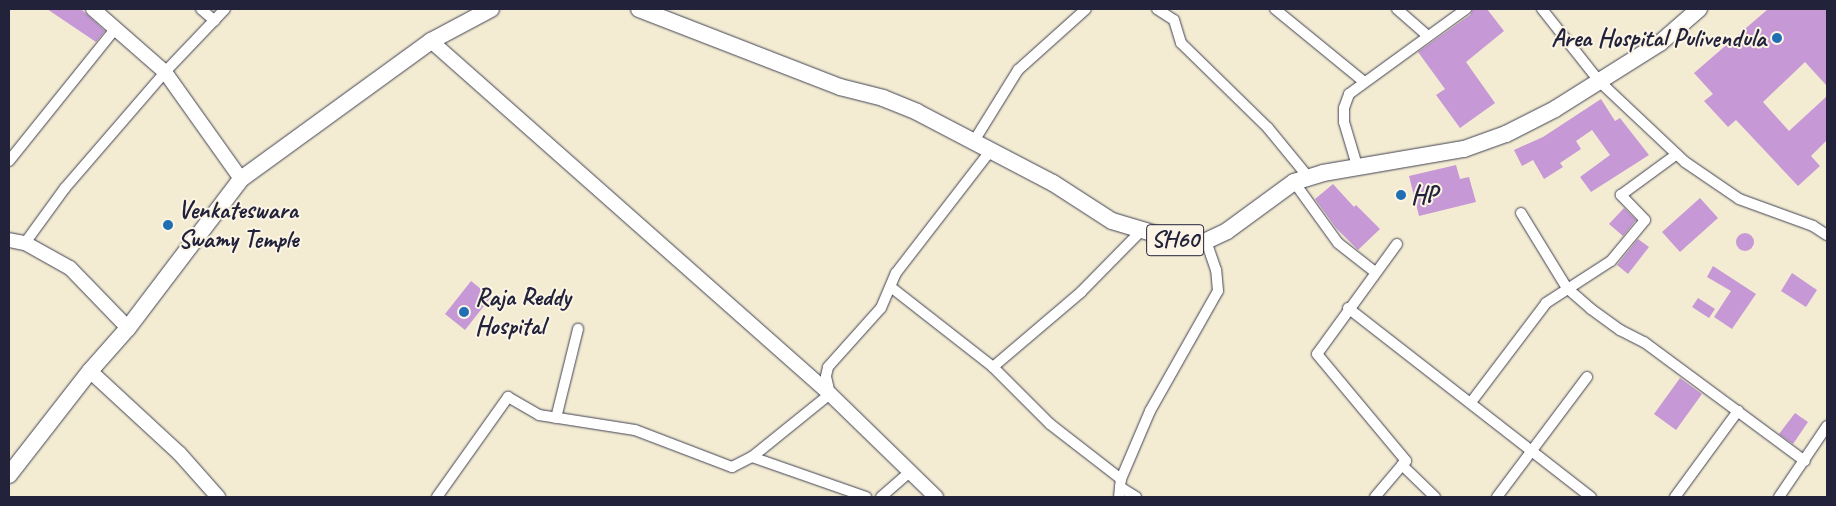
<!DOCTYPE html>
<html>
<head>
<meta charset="utf-8">
<style>
	body { margin:0 }
	#map { position:relative; width:1836px; height:506px; overflow:hidden; background:#f3ecd3; font-family:Caveat,sans-serif }
	div>[style] { position:absolute }
	[style*='--x'] { left:calc(var(--x)*1px); top:calc(var(--y)*1px); width:calc(var(--w)*1px); rotate:calc(var(--a)*1deg) }
	.building>* { inset:0; background:#c699d6 }
	.round { border-radius:50% }
	.roads { filter:drop-shadow(0 0 1px #414052) drop-shadow(0 0 1px #414052) }
	.street>* { height:10px; margin:-5px; padding:0 5px; transform-origin:5px; border-radius:5px; background:#fff }
	.secondary>* { height:14px; margin:-7px; padding:0 7px; transform-origin:7px; border-radius:7px; background:#fff }
	.primary>* { height:16px; margin:-8px; padding:0 8px; transform-origin:8px; border-radius:8px; background:#fff }
	.dots>* { width:14px; height:14px; translate:-50% -50%; box-sizing:border-box; border:2px solid #fcf5e5; border-radius:50% }
	span { translate:-50% -50%; white-space:nowrap; text-align:center; line-height:1.15; -webkit-text-stroke:4px #fcf5e5; paint-order:stroke }
	.shield-label span { padding:1px 4px; background:#fcf5e5; border:1px solid; border-radius:4px; -webkit-text-stroke-width:0 }
	.shield-label { font-size:24px; color:#22223b; font-weight:700 }
	.poi-label { font-size:25px; color:#22223b; font-weight:700 }
	.right { translate:-100% -50%; text-align:right }
	.left { translate:0 -50%; text-align:left }
	.frame { position:absolute; inset:0; border:10px solid #22223b; pointer-events:none }
</style>
</head>
<body>
<div id="map">
	<div class="building">
		<div style="clip-path:polygon(47px 9px,81px 9px,105px 31px,96px 42px)"></div>
		<div style="clip-path:polygon(1473px 9px,1487px 9px,1504px 31px,1466px 62px,1495px 103px,1460px 128px,1436px 95px,1445px 89px,1418px 52px,1470px 15px)"></div>
		<div style="clip-path:polygon(1768px 9px,1827px 9px,1827px 86px,1805px 62px,1763px 102px,1789px 131px,1827px 96px,1827px 140px,1811px 156px,1820px 166px,1798px 186px,1736px 120px,1728px 127px,1704px 101px,1713px 94px,1694px 73px)"></div>
		<div style="clip-path:polygon(1601px 99px,1615px 121px,1620px 118px,1649px 155px,1591px 192px,1580px 177px,1610px 155px,1592px 130px,1576px 141px,1581px 149px,1560px 163px,1563px 167px,1544px 179px,1533px 160px,1522px 166px,1514px 150px,1543px 137px)"></div>
		<div style="clip-path:polygon(1456px 165px,1460px 179px,1469px 177px,1476px 202px,1419px 216px,1409px 176px)"></div>
		<div style="clip-path:polygon(1333px 184px,1354px 207px,1356px 205px,1380px 229px,1358px 250px,1336px 228px,1315px 199px)"></div>
		<div style="clip-path:polygon(1700px 198px,1718px 218px,1680px 252px,1662px 232px)"></div>
		<div style="clip-path:polygon(1624px 208px,1636px 220px,1623px 236px,1609px 224px)"></div>
		<div class="round" style="left:1736px;top:233px;width:18px;height:18px"></div>
		<div style="clip-path:polygon(1638px 239px,1649px 247px,1628px 274px,1617px 265px)"></div>
		<div style="clip-path:polygon(1713px 266px,1756px 294px,1732px 329px,1714px 317px,1731px 291px,1707px 277px)"></div>
		<div style="clip-path:polygon(1792px 273px,1817px 290px,1806px 307px,1781px 291px)"></div>
		<div style="clip-path:polygon(471px 281px,491px 297px,465px 330px,445px 314px)"></div>
		<div style="clip-path:polygon(1698px 298px,1715px 309px,1709px 318px,1692px 307px)"></div>
		<div style="clip-path:polygon(1680px 378px,1702px 394px,1676px 430px,1654px 414px)"></div>
		<div style="clip-path:polygon(1795px 413px,1808px 422px,1793px 444px,1779px 434px)"></div>
	</div>
	<div class="roads">
		<div class="street">
			<div style="--x:201;--y:9;--w:18;--a:41"></div>
			<div style="--x:1157;--y:9;--w:20;--a:33"></div>
			<div style="--x:1174;--y:20;--w:24;--a:73"></div>
			<div style="--x:1181;--y:43;--w:122;--a:44.3"></div>
			<div style="--x:1268;--y:128;--w:65;--a:50.6"></div>
			<div style="--x:1275;--y:9;--w:114;--a:39.3"></div>
			<div style="--x:1397;--y:9;--w:41;--a:41.1"></div>
			<div style="--x:1542;--y:9;--w:92;--a:51.6"></div>
			<div style="--x:1599;--y:81;--w:118;--a:43.3"></div>
			<div style="--x:1685;--y:162;--w:65;--a:34.4"></div>
			<div style="--x:1739;--y:199;--w:79;--a:20"></div>
			<div style="--x:1813;--y:226;--w:17;--a:33"></div>
			<div style="--x:974;--y:141;--w:84;--a:-58.2"></div>
			<div style="--x:1018;--y:70;--w:91;--a:-41.9"></div>
			<div style="--x:9;--y:161;--w:171;--a:-51.2"></div>
			<div style="--x:1358;--y:169;--w:49;--a:-106.6"></div>
			<div style="--x:1344;--y:122;--w:14;--a:-90"></div>
			<div style="--x:1344;--y:108;--w:15;--a:-70"></div>
			<div style="--x:1349;--y:94;--w:145;--a:-36"></div>
			<div style="--x:1294;--y:182;--w:75;--a:54.2"></div>
			<div style="--x:1338;--y:243;--w:47;--a:38.1"></div>
			<div style="--x:1521;--y:213;--w:88;--a:58.5"></div>
			<div style="--x:1567;--y:288;--w:32;--a:41"></div>
			<div style="--x:1591;--y:309;--w:36;--a:36"></div>
			<div style="--x:1620;--y:330;--w:27;--a:27"></div>
			<div style="--x:1644;--y:342;--w:200;--a:36.5"></div>
			<div style="--x:25;--y:243;--w:68;--a:-54"></div>
			<div style="--x:65;--y:188;--w:153;--a:-49.2"></div>
			<div style="--x:165;--y:72;--w:87;--a:-46.4"></div>
			<div style="--x:1397;--y:244;--w:136;--a:126"></div>
			<div style="--x:1317;--y:354;--w:139;--a:50.2"></div>
			<div style="--x:1406;--y:461;--w:6;--a:135"></div>
			<div style="--x:1402;--y:465;--w:46;--a:44.1"></div>
			<div style="--x:892;--y:288;--w:128;--a:38"></div>
			<div style="--x:993;--y:367;--w:81;--a:45"></div>
			<div style="--x:1050;--y:424;--w:90;--a:37.8"></div>
			<div style="--x:1348;--y:308;--w:308;--a:37.9"></div>
			<div style="--x:993;--y:367;--w:116;--a:-40.4"></div>
			<div style="--x:1081;--y:292;--w:87;--a:-45.5"></div>
			<div style="--x:1472;--y:401;--w:123;--a:-52.9"></div>
			<div style="--x:1546;--y:303;--w:77;--a:-32.9"></div>
			<div style="--x:1611;--y:261;--w:53;--a:-50.3"></div>
			<div style="--x:1645;--y:220;--w:35;--a:-134"></div>
			<div style="--x:1621;--y:195;--w:69;--a:-36.2"></div>
			<div style="--x:556;--y:418;--w:92;--a:-76.1"></div>
			<div style="--x:752;--y:457;--w:121;--a:19.3"></div>
			<div style="--x:1120;--y:487;--w:19;--a:32"></div>
			<div style="--x:437;--y:497;--w:123;--a:-54.6"></div>
			<div style="--x:508;--y:397;--w:36;--a:30"></div>
			<div style="--x:539;--y:415;--w:97;--a:8.9"></div>
			<div style="--x:635;--y:430;--w:104;--a:20.9"></div>
			<div style="--x:732;--y:467;--w:22;--a:-27"></div>
			<div style="--x:752;--y:457;--w:100;--a:-38.9"></div>
			<div style="--x:830;--y:394;--w:18;--a:-103"></div>
			<div style="--x:826;--y:376;--w:9;--a:-77"></div>
			<div style="--x:828;--y:367;--w:79;--a:-48.1"></div>
			<div style="--x:881;--y:308;--w:38;--a:-67"></div>
			<div style="--x:896;--y:273;--w:155;--a:-52.3"></div>
			<div style="--x:881;--y:497;--w:38;--a:-41"></div>
			<div style="--x:1119;--y:497;--w:18;--a:-84"></div>
			<div style="--x:1121;--y:479;--w:74;--a:-66.9"></div>
			<div style="--x:1150;--y:411;--w:138;--a:-60.5"></div>
			<div style="--x:1218;--y:291;--w:21;--a:-95"></div>
			<div style="--x:1216;--y:270;--w:31;--a:-109"></div>
			<div style="--x:1375;--y:497;--w:42;--a:-49.8"></div>
			<div style="--x:1497;--y:497;--w:150;--a:-53.1"></div>
			<div style="--x:1675;--y:497;--w:107;--a:-53.8"></div>
			<div style="--x:1779;--y:497;--w:86;--a:-55.9"></div>
		</div>
		<div class="secondary">
			<div style="--x:93;--y:9;--w:96;--a:41.2"></div>
			<div style="--x:165;--y:72;--w:131;--a:54.6"></div>
			<div style="--x:431;--y:41;--w:533;--a:41.5"></div>
			<div style="--x:830;--y:394;--w:148;--a:44.2"></div>
			<div style="--x:9;--y:240;--w:16;--a:11"></div>
			<div style="--x:25;--y:243;--w:51;--a:29.1"></div>
			<div style="--x:70;--y:268;--w:83;--a:46"></div>
			<div style="--x:90;--y:371;--w:121;--a:42.7"></div>
			<div style="--x:179;--y:453;--w:59;--a:48.4"></div>
		</div>
		<div class="primary">
			<div style="--x:639;--y:9;--w:216;--a:21.2"></div>
			<div style="--x:840;--y:87;--w:44;--a:14.3"></div>
			<div style="--x:883;--y:98;--w:37;--a:22"></div>
			<div style="--x:917;--y:112;--w:153;--a:27.6"></div>
			<div style="--x:1053;--y:183;--w:70;--a:32.8"></div>
			<div style="--x:1112;--y:221;--w:70;--a:16.6"></div>
			<div style="--x:1179;--y:241;--w:27;--a:0"></div>
			<div style="--x:1206;--y:241;--w:23;--a:-25"></div>
			<div style="--x:1227;--y:231;--w:83;--a:-36.2"></div>
			<div style="--x:1294;--y:182;--w:30;--a:-17"></div>
			<div style="--x:1323;--y:173;--w:143;--a:-9.7"></div>
			<div style="--x:1464;--y:149;--w:45;--a:-19.7"></div>
			<div style="--x:1506;--y:134;--w:55;--a:-27"></div>
			<div style="--x:1555;--y:109;--w:124;--a:-32.2"></div>
			<div style="--x:1660;--y:43;--w:52;--a:-41.1"></div>
			<div style="--x:9;--y:475;--w:132;--a:-52.1"></div>
			<div style="--x:90;--y:371;--w:57;--a:-48.5"></div>
			<div style="--x:128;--y:328;--w:187;--a:-52.8"></div>
			<div style="--x:241;--y:179;--w:235;--a:-36"></div>
			<div style="--x:431;--y:41;--w:68;--a:-28.1"></div>
		</div>
	</div>
	<div class="dots">
		<div style="left:1777px;top:38px;background:#1f6fb2"></div>
		<div style="left:1401px;top:195px;background:#1f6fb2"></div>
		<div style="left:168px;top:225px;background:#1f6fb2"></div>
		<div style="left:464px;top:312px;background:#1f6fb2"></div>
	</div>
	<div class="shield-label">
		<span style="left:1175px;top:240px">SH60</span>
	</div>
	<div class="poi-label">
		<span class="right" style="left:1766px;top:38px">Area Hospital Pulivendula</span>
		<span class="left" style="left:1411px;top:195px">HP</span>
		<span class="left" style="left:178px;top:225px">Venkateswara<br>Swamy Temple</span>
		<span class="left" style="left:475px;top:312px">Raja Reddy<br>Hospital</span>
	</div>
	<div class="frame"></div>
</div>
</body>
</html>
